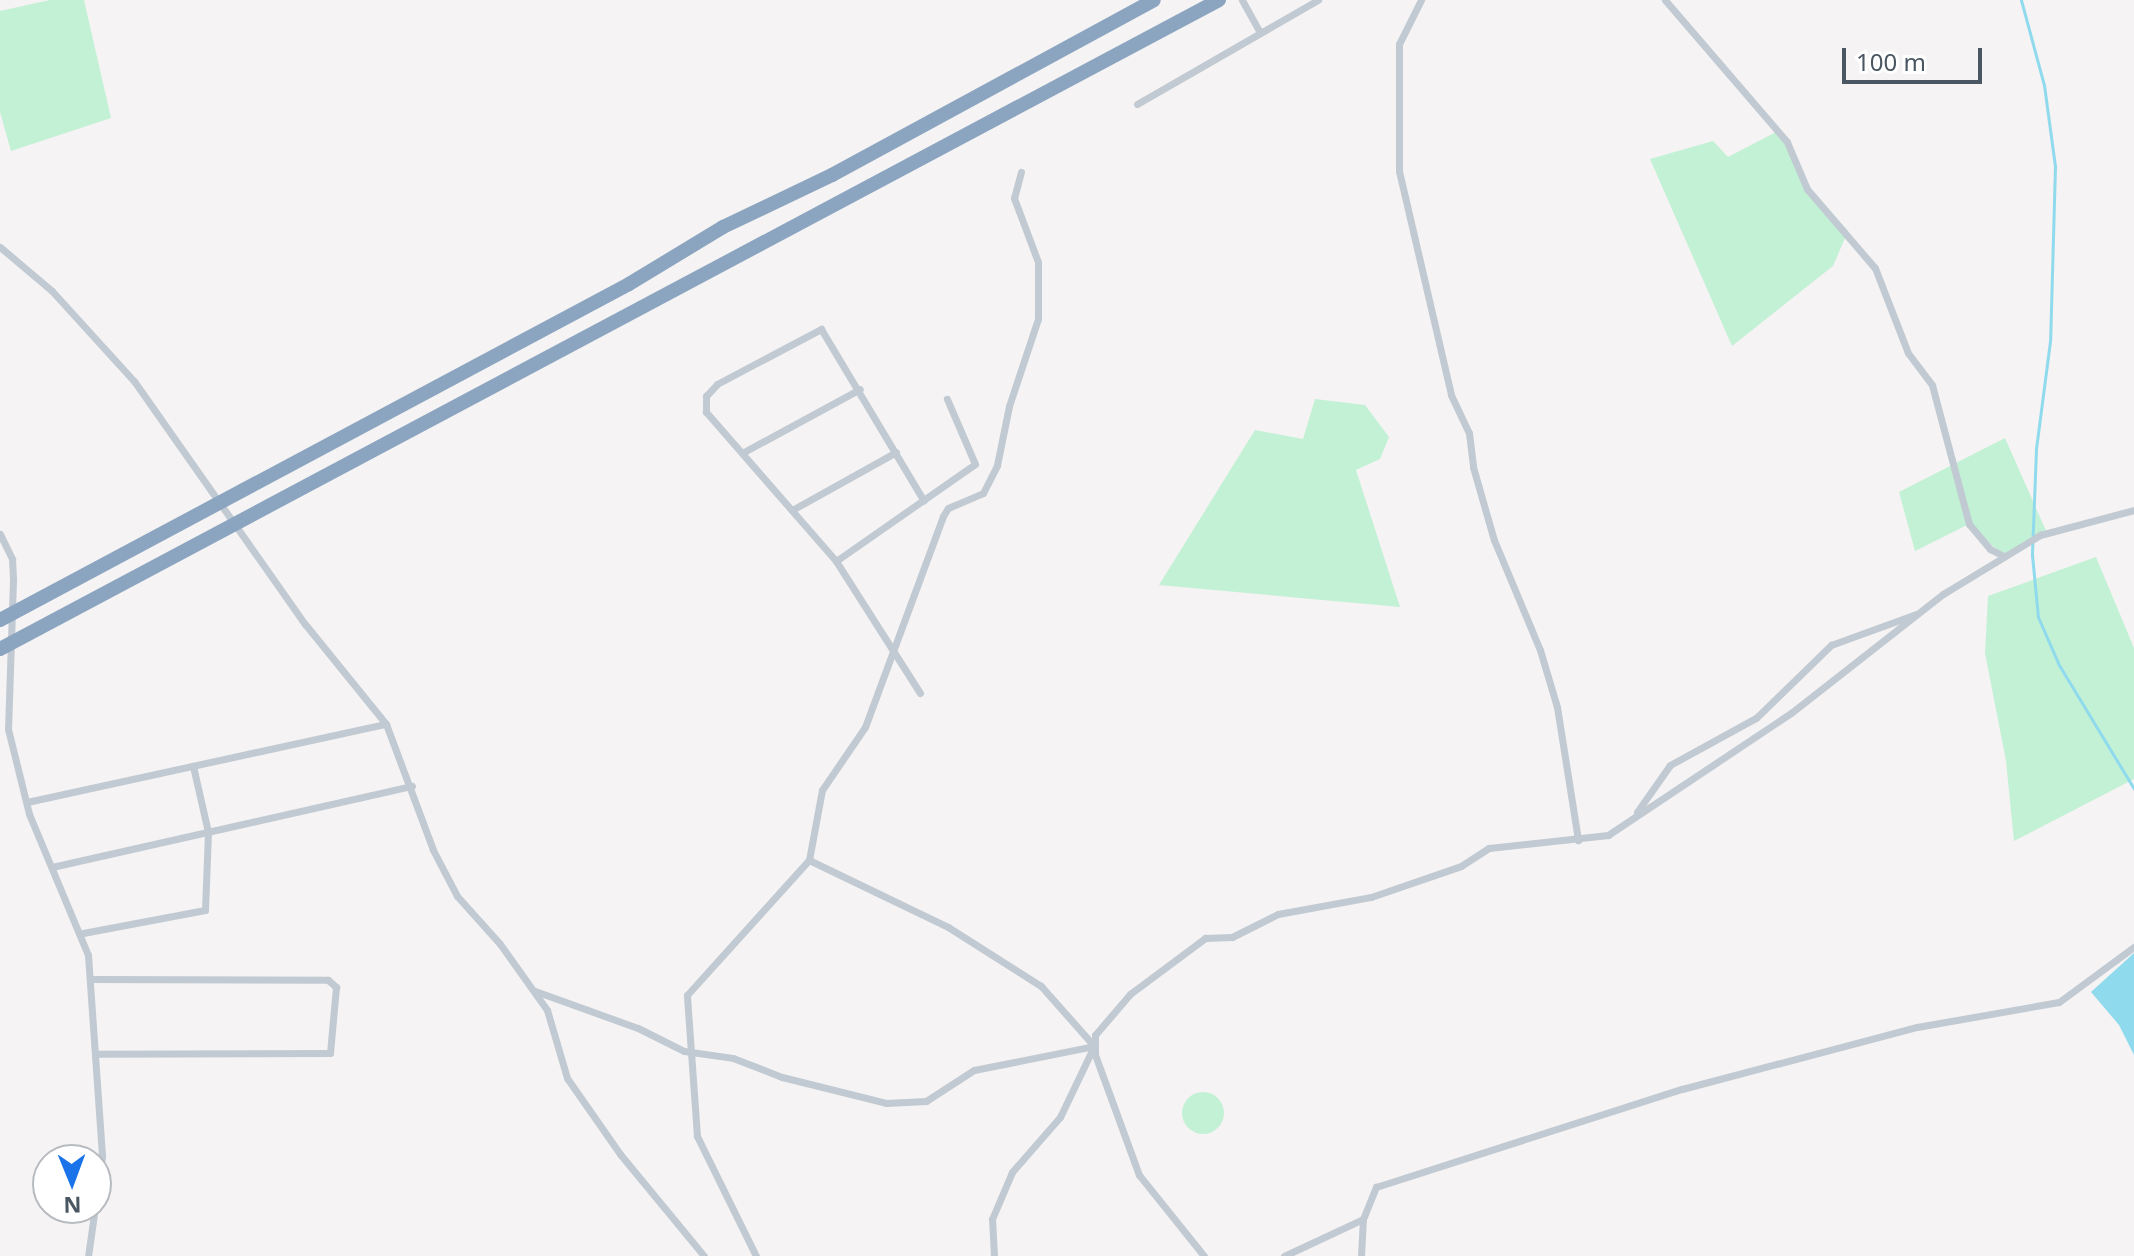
<!DOCTYPE html>
<html>
<head>
<meta charset="utf-8">
<style>
	body { margin:0 }
	#map { position:relative; width:2134px; height:1256px; overflow:hidden; background:#f5f3f3; font-family:"Noto Sans",sans-serif }
	div>[style] { position:absolute }
	[style*='--x'] { left:calc(var(--x)*1px); top:calc(var(--y)*1px); width:calc(var(--w)*1px); rotate:calc(var(--a)*1deg) }
	.green>* { inset:0; background:#c3f1d5 }
	.round { border-radius:50% }
	.water>* { inset:0; background:#90daee }
	.stream>* { height:3px; margin:-1.5px; padding:0 1.5px; transform-origin:1.5px; border-radius:1.5px; background:#90daee }
	.street>* { height:7px; margin:-3.5px; padding:0 3.5px; transform-origin:3.5px; border-radius:3.5px; background:#c1cad2 }
	.highway>* { height:14px; margin:-7px; padding:0 7px; transform-origin:7px; border-radius:7px; background:#8ba5c1 }
	span { translate:-50% -50%; white-space:nowrap; text-align:center; line-height:1.15; -webkit-text-stroke:8px #fff; paint-order:stroke }
	.north { position:absolute; left:32px; top:1144px; width:80px; height:80px; box-sizing:border-box; background:#fff; border:2px solid #b7bbc0; border-radius:50%; rotate:179deg; font-size:22px; font-weight:700; line-height:32px; text-align:center; color:#4a5661 }
	.north::after { content:''; display:block; margin:auto; width:28px; height:36px; background:#1a73e8; clip-path:polygon(50% 0,100% 100%,50% 72%,0 100%) }
	.scale { position:absolute; left:1842px; top:48px; width:140px; height:36px; box-sizing:border-box; border:4px solid #4a5661; border-top:0; padding-left:10px; font-size:24px; line-height:28px; white-space:nowrap; color:#4a5661; -webkit-text-stroke:6px #fff; paint-order:stroke }
</style>
</head>
<body>
<div id="map">
	<div class="green">
		<div style="clip-path:polygon(50px 0,84px 0,111px 118px,11px 151px,0 112px,0 11px)"></div>
		<div style="clip-path:polygon(1778px 131px,1803px 180px,1848px 231px,1833px 266px,1732px 346px,1650px 159px,1713px 141px,1728px 157px)"></div>
		<div style="clip-path:polygon(1315px 399px,1365px 405px,1389px 437px,1380px 459px,1356px 470px,1400px 607px,1159px 585px,1255px 430px,1303px 439px)"></div>
		<div style="clip-path:polygon(2005px 438px,2047px 533px,2004px 556px,1969px 524px,1915px 551px,1899px 492px)"></div>
		<div style="clip-path:polygon(2096px 557px,2134px 648px,2134px 779px,2014px 841px,2006px 761px,1985px 653px,1988px 596px)"></div>
		<div class="round" style="left:1182px;top:1092px;width:42px;height:42px"></div>
	</div>
	<div class="water">
		<div style="clip-path:polygon(2134px 953px,2134px 1055px,2119px 1025px,2091px 992px)"></div>
	</div>
	<div class="stream">
		<div style="--x:2021;--y:0;--w:88;--a:74.9"></div>
		<div style="--x:2044;--y:85;--w:82;--a:82.3"></div>
		<div style="--x:2055;--y:166;--w:175;--a:91.6"></div>
		<div style="--x:2050;--y:341;--w:109;--a:97.4"></div>
		<div style="--x:2036;--y:449;--w:106;--a:92.2"></div>
		<div style="--x:2032;--y:555;--w:62;--a:84.5"></div>
		<div style="--x:2038;--y:617;--w:52;--a:66.4"></div>
		<div style="--x:2059;--y:665;--w:145;--a:58.8"></div>
	</div>
	<div class="street">
		<div style="--x:1242;--y:0;--w:37;--a:61"></div>
		<div style="--x:1421;--y:0;--w:49;--a:116.6"></div>
		<div style="--x:1399;--y:44;--w:127;--a:90"></div>
		<div style="--x:1399;--y:171;--w:230;--a:76.9"></div>
		<div style="--x:1451;--y:395;--w:42;--a:64.7"></div>
		<div style="--x:1469;--y:433;--w:34;--a:83"></div>
		<div style="--x:1473;--y:467;--w:76;--a:74"></div>
		<div style="--x:1494;--y:540;--w:119;--a:67.3"></div>
		<div style="--x:1540;--y:650;--w:59;--a:73.4"></div>
		<div style="--x:1557;--y:707;--w:135;--a:81"></div>
		<div style="--x:1665;--y:0;--w:187;--a:49.3"></div>
		<div style="--x:1787;--y:142;--w:51;--a:66.9"></div>
		<div style="--x:1807;--y:189;--w:104;--a:49.3"></div>
		<div style="--x:1875;--y:268;--w:91;--a:68.8"></div>
		<div style="--x:1908;--y:353;--w:40;--a:53"></div>
		<div style="--x:1932;--y:385;--w:144;--a:75.1"></div>
		<div style="--x:1969;--y:524;--w:33;--a:50"></div>
		<div style="--x:1990;--y:549;--w:16;--a:27"></div>
		<div style="--x:1137;--y:104;--w:209;--a:-29.9"></div>
		<div style="--x:0;--y:247;--w:68;--a:40.2"></div>
		<div style="--x:52;--y:291;--w:122;--a:47.7"></div>
		<div style="--x:134;--y:381;--w:297;--a:54.9"></div>
		<div style="--x:305;--y:624;--w:129;--a:51"></div>
		<div style="--x:386;--y:724;--w:134;--a:69.5"></div>
		<div style="--x:433;--y:850;--w:52;--a:62.4"></div>
		<div style="--x:457;--y:896;--w:64;--a:48.1"></div>
		<div style="--x:500;--y:944;--w:81;--a:54.5"></div>
		<div style="--x:547;--y:1010;--w:71;--a:73.6"></div>
		<div style="--x:567;--y:1078;--w:93;--a:55.1"></div>
		<div style="--x:620;--y:1154;--w:132;--a:50.5"></div>
		<div style="--x:742;--y:453;--w:134;--a:-28.5"></div>
		<div style="--x:792;--y:510;--w:119;--a:-29.1"></div>
		<div style="--x:0;--y:534;--w:28;--a:64"></div>
		<div style="--x:12;--y:559;--w:21;--a:87"></div>
		<div style="--x:13;--y:580;--w:149;--a:91.9"></div>
		<div style="--x:8;--y:729;--w:88;--a:76.1"></div>
		<div style="--x:29;--y:814;--w:153;--a:67.3"></div>
		<div style="--x:88;--y:955;--w:202;--a:86"></div>
		<div style="--x:102;--y:1157;--w:100;--a:98"></div>
		<div style="--x:836;--y:561;--w:169;--a:-34.9"></div>
		<div style="--x:975;--y:464;--w:71;--a:-113.3"></div>
		<div style="--x:920;--y:693;--w:156;--a:-122.5"></div>
		<div style="--x:836;--y:561;--w:198;--a:-131.1"></div>
		<div style="--x:706;--y:412;--w:16;--a:-90"></div>
		<div style="--x:706;--y:396;--w:16;--a:-47"></div>
		<div style="--x:717;--y:384;--w:118;--a:-27.9"></div>
		<div style="--x:821;--y:329;--w:200;--a:59.1"></div>
		<div style="--x:27;--y:802;--w:367;--a:-12.3"></div>
		<div style="--x:1637;--y:812;--w:57;--a:-54.9"></div>
		<div style="--x:1670;--y:765;--w:98;--a:-28.7"></div>
		<div style="--x:1756;--y:718;--w:105;--a:-44.2"></div>
		<div style="--x:1831;--y:645;--w:90;--a:-20"></div>
		<div style="--x:809;--y:860;--w:154;--a:25.7"></div>
		<div style="--x:948;--y:927;--w:110;--a:32.4"></div>
		<div style="--x:1041;--y:986;--w:80;--a:48.5"></div>
		<div style="--x:52;--y:867;--w:369;--a:-12.7"></div>
		<div style="--x:83;--y:933;--w:124;--a:-10.7"></div>
		<div style="--x:205;--y:910;--w:78;--a:-87.8"></div>
		<div style="--x:208;--y:832;--w:68;--a:-102.8"></div>
		<div style="--x:91;--y:979;--w:237;--a:0.2"></div>
		<div style="--x:328;--y:980;--w:11;--a:41"></div>
		<div style="--x:336;--y:987;--w:66;--a:95.2"></div>
		<div style="--x:330;--y:1053;--w:234;--a:179.8"></div>
		<div style="--x:535;--y:991;--w:109;--a:19.8"></div>
		<div style="--x:638;--y:1028;--w:51;--a:26.6"></div>
		<div style="--x:684;--y:1051;--w:49;--a:8.1"></div>
		<div style="--x:733;--y:1058;--w:53;--a:21.2"></div>
		<div style="--x:782;--y:1077;--w:107;--a:14"></div>
		<div style="--x:886;--y:1103;--w:40;--a:-2.9"></div>
		<div style="--x:926;--y:1101;--w:57;--a:-32.9"></div>
		<div style="--x:974;--y:1070;--w:122;--a:-11.3"></div>
		<div style="--x:756;--y:1256;--w:134;--a:-116.2"></div>
		<div style="--x:697;--y:1136;--w:141;--a:-94.1"></div>
		<div style="--x:687;--y:995;--w:182;--a:-47.9"></div>
		<div style="--x:809;--y:860;--w:71;--a:-79.5"></div>
		<div style="--x:822;--y:790;--w:76;--a:-55.7"></div>
		<div style="--x:865;--y:727;--w:225;--a:-69.7"></div>
		<div style="--x:943;--y:516;--w:9;--a:-58"></div>
		<div style="--x:948;--y:508;--w:38;--a:-23"></div>
		<div style="--x:983;--y:493;--w:31;--a:-63"></div>
		<div style="--x:997;--y:465;--w:60;--a:-78.5"></div>
		<div style="--x:1009;--y:406;--w:92;--a:-71.6"></div>
		<div style="--x:1038;--y:319;--w:57;--a:-90"></div>
		<div style="--x:1038;--y:262;--w:68;--a:-110.6"></div>
		<div style="--x:1014;--y:198;--w:27;--a:-75"></div>
		<div style="--x:994;--y:1256;--w:37;--a:-93"></div>
		<div style="--x:992;--y:1219;--w:51;--a:-66.9"></div>
		<div style="--x:1012;--y:1172;--w:73;--a:-48.9"></div>
		<div style="--x:1060;--y:1117;--w:76;--a:-64.4"></div>
		<div style="--x:1204;--y:1256;--w:104;--a:-128.7"></div>
		<div style="--x:1139;--y:1175;--w:128;--a:-110.1"></div>
		<div style="--x:1095;--y:1055;--w:20;--a:-90"></div>
		<div style="--x:1095;--y:1035;--w:54;--a:-49.5"></div>
		<div style="--x:1130;--y:994;--w:94;--a:-36.7"></div>
		<div style="--x:1205;--y:938;--w:27;--a:-2"></div>
		<div style="--x:1232;--y:937;--w:51;--a:-26.6"></div>
		<div style="--x:1278;--y:914;--w:95;--a:-10.4"></div>
		<div style="--x:1371;--y:897;--w:95;--a:-19"></div>
		<div style="--x:1461;--y:866;--w:33;--a:-33"></div>
		<div style="--x:1489;--y:848;--w:120;--a:-6.2"></div>
		<div style="--x:1608;--y:835;--w:220;--a:-33.7"></div>
		<div style="--x:1791;--y:713;--w:193;--a:-38.1"></div>
		<div style="--x:1943;--y:594;--w:114;--a:-31.3"></div>
		<div style="--x:2040;--y:535;--w:97;--a:-14.9"></div>
		<div style="--x:1284;--y:1256;--w:87;--a:-25.1"></div>
		<div style="--x:1361;--y:1256;--w:37;--a:-87"></div>
		<div style="--x:1363;--y:1219;--w:35;--a:-68"></div>
		<div style="--x:1376;--y:1187;--w:321;--a:-17.8"></div>
		<div style="--x:1682;--y:1089;--w:243;--a:-14.8"></div>
		<div style="--x:1917;--y:1027;--w:144;--a:-10"></div>
		<div style="--x:2059;--y:1002;--w:93;--a:-36.3"></div>
	</div>
	<div class="highway">
		<div style="--x:0;--y:620;--w:713;--a:-28.11"></div>
		<div style="--x:629;--y:284;--w:110;--a:-31.2"></div>
		<div style="--x:723;--y:227;--w:121;--a:-25.5"></div>
		<div style="--x:832;--y:175;--w:366;--a:-28.5"></div>
		<div style="--x:0;--y:649;--w:1381;--a:-28.03"></div>
	</div>
	<div class="north">N</div>
	<div class="scale">100 m</div>
</div>
</body>
</html>
